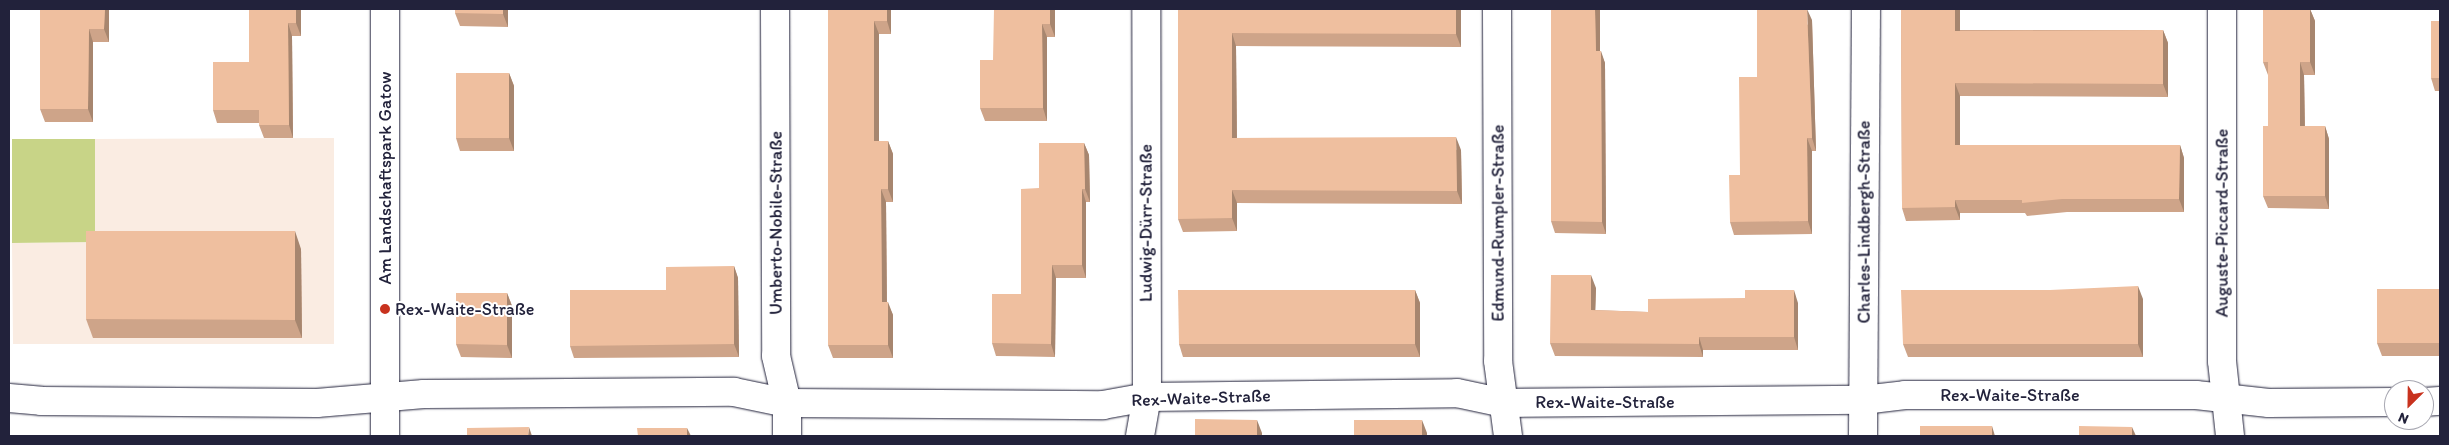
<!DOCTYPE html>
<html>
<head>
<meta charset="utf-8">
<style>
	body { margin:0 }
	#map { position:relative; width:2449px; height:445px; overflow:hidden; background:#fff; font-family:Itim,sans-serif }
	div>[style] { position:absolute }
	[style*='--x'] { left:calc(var(--x)*1px); top:calc(var(--y)*1px); width:calc(var(--w)*1px); rotate:calc(var(--a)*1deg) }
	.built>* { inset:0; background:#faece2 }
	.green>* { inset:0; background:#c8d487 }
	.roads { filter:drop-shadow(0 0 1px #22223b) drop-shadow(0 0 1px #22223b) }
	.minor>* { height:28px; margin:-14px; padding:0 14px; transform-origin:14px; border-radius:14px; background:#fff }
	.wall>* { inset:0; background:#cea489 }
	.shaded-wall>* { inset:0; background:#a7866f }
	.building>* { inset:0; background:#efbf9f }
	.dots>* { width:14px; height:14px; translate:-50% -50%; box-sizing:border-box; border:2px solid #fff; border-radius:50% }
	span { translate:-50% -50%; white-space:nowrap; text-align:center; line-height:1.15; -webkit-text-stroke:4px #fff; paint-order:stroke }
	.street-label { font-size:18px; color:#22223b }
	.poi-label { font-size:18px; color:#22223b }
	.left { translate:0 -50%; text-align:left }
	.frame { position:absolute; inset:0; border:10px solid #22223b; pointer-events:none }
	.north { position:absolute; left:2384px; top:380px; width:50px; height:50px; box-sizing:border-box; background:#fff; border:1px solid #a7a7b1; border-radius:50%; rotate:203deg; font-size:14px; font-weight:700; line-height:20px; text-align:center; color:#22223b }
	.north::after { content:''; display:block; margin:auto; width:18px; height:22px; background:#c8321e; clip-path:polygon(50% 0,100% 100%,50% 72%,0 100%) }
</style>
</head>
<body>
<div id="map">
	<div class="built">
		<div style="clip-path:polygon(334px 138px,334px 344px,13px 344px,12px 243px,95px 242px,95px 139px)"></div>
	</div>
	<div class="green">
		<div style="clip-path:polygon(12px 139px,95px 139px,95px 242px,12px 243px)"></div>
	</div>
	<div class="roads">
		<div class="minor">
			<div style="--x:775;--y:9;--w:347;--a:89.8"></div>
			<div style="--x:776;--y:356;--w:48;--a:76.8"></div>
			<div style="--x:787;--y:403;--w:33;--a:90"></div>
			<div style="--x:1497;--y:9;--w:352;--a:89.8"></div>
			<div style="--x:1498;--y:361;--w:76;--a:82.4"></div>
			<div style="--x:2222;--y:9;--w:352;--a:90"></div>
			<div style="--x:2222;--y:361;--w:75;--a:83.9"></div>
			<div style="--x:9;--y:398;--w:32;--a:5"></div>
			<div style="--x:41;--y:401;--w:276;--a:0.4"></div>
			<div style="--x:317;--y:403;--w:107;--a:-4.8"></div>
			<div style="--x:424;--y:394;--w:310;--a:-0.4"></div>
			<div style="--x:734;--y:392;--w:54;--a:11.7"></div>
			<div style="--x:787;--y:403;--w:316;--a:0.4"></div>
			<div style="--x:1103;--y:405;--w:45;--a:-10.3"></div>
			<div style="--x:1147;--y:397;--w:310;--a:-0.7"></div>
			<div style="--x:1457;--y:393;--w:48;--a:12"></div>
			<div style="--x:1504;--y:403;--w:359;--a:-0.5"></div>
			<div style="--x:1863;--y:400;--w:42;--a:-6.8"></div>
			<div style="--x:1905;--y:395;--w:291;--a:0"></div>
			<div style="--x:2196;--y:395;--w:73;--a:6.3"></div>
			<div style="--x:2269;--y:403;--w:125;--a:-0.5"></div>
			<div style="--x:2424;--y:402;--w:16;--a:-4"></div>
			<div style="--x:385;--y:436;--w:427;--a:-90"></div>
			<div style="--x:1140;--y:436;--w:40;--a:-80"></div>
			<div style="--x:1147;--y:397;--w:388;--a:-90.1"></div>
			<div style="--x:1863;--y:436;--w:427;--a:-89.6"></div>
		</div>
	</div>
	<div class="wall">
		<div style="clip-path:polygon(40px 9px,109px 9px,109px 42px,93px 42px,93px 122px,45px 122px,40px 109px)"></div>
		<div style="clip-path:polygon(301px 9px,301px 36px,292px 36px,293px 138px,264px 138px,259px 125px,259px 123px,217px 123px,213px 110px,249px 62px)"></div>
		<div style="clip-path:polygon(455px 9px,508px 9px,508px 27px,460px 26px,455px 13px)"></div>
		<div style="clip-path:polygon(828px 9px,891px 9px,891px 34px,879px 34px,879px 141px,888px 141px,893px 154px,893px 202px,886px 202px,887px 302px,893px 315px,893px 358px,833px 358px,828px 345px)"></div>
		<div style="clip-path:polygon(1055px 9px,1055px 37px,1047px 37px,1047px 121px,985px 121px,980px 108px,993px 60px)"></div>
		<div style="clip-path:polygon(1178px 9px,1461px 9px,1461px 47px,1236px 46px,1237px 138px,1461px 150px,1462px 204px,1237px 203px,1237px 231px,1183px 232px,1178px 219px)"></div>
		<div style="clip-path:polygon(1551px 9px,1600px 9px,1600px 51px,1605px 63px,1606px 234px,1555px 233px,1551px 221px)"></div>
		<div style="clip-path:polygon(1901px 9px,1960px 9px,1960px 30px,2163px 30px,2168px 43px,2168px 97px,1960px 96px,1960px 145px,2180px 145px,2184px 158px,2184px 212px,2067px 212px,2027px 216px,2025px 213px,1960px 213px,1960px 220px,1906px 221px,1902px 208px)"></div>
		<div style="clip-path:polygon(2310px 9px,2315px 21px,2315px 75px,2304px 75px,2305px 126px,2325px 126px,2329px 139px,2329px 209px,2268px 208px,2263px 196px,2268px 126px,2268px 75px,2263px 62px)"></div>
		<div style="clip-path:polygon(1812px 20px,1816px 151px,1812px 151px,1812px 234px,1734px 235px,1730px 222px,1740px 175px,1757px 77px)"></div>
		<div style="clip-path:polygon(2440px 21px,2440px 91px,2435px 91px,2431px 78px)"></div>
		<div style="clip-path:polygon(509px 73px,514px 86px,514px 151px,460px 151px,456px 138px)"></div>
		<div style="clip-path:polygon(1084px 143px,1089px 155px,1090px 202px,1086px 202px,1086px 278px,1056px 278px,1055px 357px,996px 356px,992px 343px,1021px 294px,1039px 188px)"></div>
		<div style="clip-path:polygon(301px 249px,302px 338px,93px 338px,86px 319px)"></div>
		<div style="clip-path:polygon(734px 266px,738px 278px,739px 357px,574px 358px,570px 346px)"></div>
		<div style="clip-path:polygon(1596px 288px,1595px 310px,1648px 312px,1798px 303px,1798px 350px,1703px 350px,1703px 357px,1555px 356px,1550px 343px)"></div>
		<div style="clip-path:polygon(2440px 289px,2440px 356px,2382px 356px,2377px 343px)"></div>
		<div style="clip-path:polygon(1415px 290px,1420px 303px,1420px 357px,1183px 357px,1179px 344px)"></div>
		<div style="clip-path:polygon(507px 293px,512px 306px,512px 358px,461px 357px,456px 344px)"></div>
		<div style="clip-path:polygon(2143px 299px,2143px 357px,1908px 357px,1903px 344px)"></div>
	</div>
	<div class="shaded-wall">
		<div style="clip-path:polygon(105px 9px,109px 9px,109px 42px,104px 29px)"></div>
		<div style="clip-path:polygon(296px 9px,301px 9px,301px 36px,296px 23px)"></div>
		<div style="clip-path:polygon(503px 9px,508px 9px,508px 27px,503px 14px)"></div>
		<div style="clip-path:polygon(887px 9px,891px 9px,891px 34px,887px 21px)"></div>
		<div style="clip-path:polygon(1050px 9px,1055px 9px,1055px 37px,1050px 24px)"></div>
		<div style="clip-path:polygon(1456px 9px,1461px 9px,1461px 47px,1456px 34px)"></div>
		<div style="clip-path:polygon(1595px 9px,1600px 9px,1600px 63px,1596px 51px)"></div>
		<div style="clip-path:polygon(1807px 9px,1812px 20px,1816px 151px,1812px 138px)"></div>
		<div style="clip-path:polygon(1955px 9px,1960px 9px,1960px 44px,1955px 31px)"></div>
		<div style="clip-path:polygon(2310px 9px,2315px 21px,2315px 75px,2310px 62px)"></div>
		<div style="clip-path:polygon(874px 21px,879px 34px,879px 154px,874px 141px)"></div>
		<div style="clip-path:polygon(288px 23px,292px 36px,293px 138px,289px 125px)"></div>
		<div style="clip-path:polygon(1042px 24px,1047px 37px,1047px 121px,1043px 108px)"></div>
		<div style="clip-path:polygon(89px 29px,93px 42px,93px 122px,88px 109px)"></div>
		<div style="clip-path:polygon(2163px 30px,2168px 43px,2168px 97px,2163px 84px)"></div>
		<div style="clip-path:polygon(1232px 33px,1236px 46px,1237px 151px,1232px 138px)"></div>
		<div style="clip-path:polygon(1601px 51px,1605px 63px,1606px 234px,1602px 222px)"></div>
		<div style="clip-path:polygon(2300px 62px,2304px 75px,2305px 139px,2300px 126px)"></div>
		<div style="clip-path:polygon(509px 73px,514px 86px,514px 151px,509px 138px)"></div>
		<div style="clip-path:polygon(1955px 83px,1960px 96px,1960px 158px,1955px 145px)"></div>
		<div style="clip-path:polygon(2325px 126px,2329px 139px,2329px 209px,2325px 196px)"></div>
		<div style="clip-path:polygon(1456px 137px,1461px 150px,1462px 204px,1457px 191px)"></div>
		<div style="clip-path:polygon(1807px 138px,1812px 151px,1812px 234px,1808px 221px)"></div>
		<div style="clip-path:polygon(888px 141px,893px 154px,893px 202px,888px 189px)"></div>
		<div style="clip-path:polygon(1084px 143px,1089px 155px,1090px 202px,1085px 189px)"></div>
		<div style="clip-path:polygon(2180px 145px,2184px 158px,2184px 212px,2179px 199px)"></div>
		<div style="clip-path:polygon(881px 189px,886px 202px,887px 315px,882px 302px)"></div>
		<div style="clip-path:polygon(1082px 189px,1086px 202px,1086px 278px,1082px 265px)"></div>
		<div style="clip-path:polygon(1232px 190px,1237px 203px,1237px 231px,1232px 218px)"></div>
		<div style="clip-path:polygon(1955px 200px,1960px 213px,1960px 220px,1955px 207px)"></div>
		<div style="clip-path:polygon(295px 231px,301px 249px,302px 338px,295px 320px)"></div>
		<div style="clip-path:polygon(1052px 265px,1056px 278px,1055px 357px,1051px 344px)"></div>
		<div style="clip-path:polygon(734px 266px,738px 278px,739px 357px,734px 344px)"></div>
		<div style="clip-path:polygon(1591px 275px,1596px 288px,1595px 323px,1591px 310px)"></div>
		<div style="clip-path:polygon(2138px 286px,2143px 299px,2143px 357px,2138px 344px)"></div>
		<div style="clip-path:polygon(1415px 290px,1420px 303px,1420px 357px,1415px 344px)"></div>
		<div style="clip-path:polygon(1794px 290px,1798px 303px,1798px 350px,1794px 337px)"></div>
		<div style="clip-path:polygon(507px 293px,512px 306px,512px 358px,507px 345px)"></div>
		<div style="clip-path:polygon(888px 302px,893px 315px,893px 358px,888px 345px)"></div>
		<div style="clip-path:polygon(1699px 337px,1703px 350px,1703px 357px,1699px 344px)"></div>
		<div style="clip-path:polygon(1257px 420px,1262px 433px,1262px 436px,1257px 436px)"></div>
		<div style="clip-path:polygon(1422px 420px,1427px 433px,1427px 436px,1422px 436px)"></div>
		<div style="clip-path:polygon(1992px 426px,1995px 436px,1992px 436px)"></div>
		<div style="clip-path:polygon(529px 427px,532px 436px,528px 436px)"></div>
		<div style="clip-path:polygon(2132px 427px,2136px 436px,2132px 436px)"></div>
		<div style="clip-path:polygon(687px 428px,691px 436px,687px 436px)"></div>
	</div>
	<div class="building">
		<div style="clip-path:polygon(40px 9px,105px 9px,104px 29px,89px 29px,88px 109px,40px 109px)"></div>
		<div style="clip-path:polygon(249px 9px,296px 9px,296px 23px,288px 23px,289px 125px,259px 125px,259px 110px,213px 110px,213px 62px,249px 62px)"></div>
		<div style="clip-path:polygon(455px 9px,503px 9px,503px 14px,455px 13px)"></div>
		<div style="clip-path:polygon(828px 9px,887px 9px,887px 21px,874px 21px,874px 141px,888px 141px,888px 189px,881px 189px,882px 302px,888px 302px,888px 345px,828px 345px)"></div>
		<div style="clip-path:polygon(994px 9px,1050px 9px,1050px 24px,1042px 24px,1043px 108px,980px 108px,980px 60px,993px 60px)"></div>
		<div style="clip-path:polygon(1178px 9px,1456px 9px,1456px 34px,1232px 33px,1232px 138px,1456px 137px,1457px 191px,1232px 190px,1232px 218px,1178px 219px)"></div>
		<div style="clip-path:polygon(1551px 9px,1595px 9px,1596px 51px,1601px 51px,1602px 222px,1551px 221px)"></div>
		<div style="clip-path:polygon(1757px 9px,1807px 9px,1812px 138px,1807px 138px,1808px 221px,1730px 222px,1729px 175px,1740px 175px,1739px 77px,1757px 77px)"></div>
		<div style="clip-path:polygon(1901px 9px,1955px 9px,1955px 31px,2163px 30px,2163px 84px,1955px 83px,1955px 145px,2180px 145px,2179px 199px,2062px 199px,2022px 203px,2022px 200px,1955px 200px,1955px 207px,1902px 208px)"></div>
		<div style="clip-path:polygon(2263px 9px,2310px 9px,2310px 62px,2300px 62px,2300px 126px,2325px 126px,2325px 196px,2263px 196px,2263px 126px,2268px 126px,2268px 62px,2263px 62px)"></div>
		<div style="clip-path:polygon(2431px 21px,2440px 21px,2440px 78px,2431px 78px)"></div>
		<div style="clip-path:polygon(456px 73px,509px 73px,509px 138px,456px 138px)"></div>
		<div style="clip-path:polygon(1039px 143px,1084px 143px,1085px 189px,1082px 189px,1082px 265px,1052px 265px,1051px 344px,992px 343px,992px 294px,1021px 294px,1021px 189px,1039px 188px)"></div>
		<div style="clip-path:polygon(86px 231px,295px 231px,295px 320px,86px 319px)"></div>
		<div style="clip-path:polygon(734px 266px,734px 344px,570px 346px,570px 290px,666px 290px,666px 267px)"></div>
		<div style="clip-path:polygon(1551px 275px,1591px 275px,1591px 310px,1648px 312px,1648px 299px,1745px 298px,1745px 290px,1794px 290px,1794px 337px,1699px 337px,1699px 344px,1550px 343px)"></div>
		<div style="clip-path:polygon(2138px 286px,2138px 344px,1903px 344px,1901px 290px,2050px 290px)"></div>
		<div style="clip-path:polygon(2377px 289px,2440px 289px,2440px 343px,2377px 343px)"></div>
		<div style="clip-path:polygon(1178px 290px,1415px 290px,1415px 344px,1179px 344px)"></div>
		<div style="clip-path:polygon(456px 293px,507px 293px,507px 345px,456px 344px)"></div>
		<div style="clip-path:polygon(1195px 419px,1257px 420px,1257px 436px,1195px 436px)"></div>
		<div style="clip-path:polygon(1354px 420px,1422px 420px,1422px 436px,1354px 436px)"></div>
		<div style="clip-path:polygon(1920px 426px,1992px 426px,1992px 436px,1920px 436px)"></div>
		<div style="clip-path:polygon(2079px 426px,2132px 427px,2132px 436px,2079px 436px)"></div>
		<div style="clip-path:polygon(529px 427px,528px 436px,467px 436px,467px 428px)"></div>
		<div style="clip-path:polygon(637px 428px,687px 428px,687px 436px,638px 436px)"></div>
	</div>
	<div class="dots">
		<div style="left:385px;top:309px;background:#c8321e"></div>
	</div>
	<div class="street-label">
		<span style="left:385px;top:178px;rotate:-90deg">Am Landschaftspark Gatow</span>
		<span style="left:1864px;top:222px;rotate:-90deg">Charles-Lindbergh-Straße</span>
		<span style="left:776px;top:223px;rotate:-90deg">Umberto-Nobile-Straße</span>
		<span style="left:1146px;top:223px;rotate:-90deg">Ludwig-Dürr-Straße</span>
		<span style="left:1498px;top:223px;rotate:-90deg">Edmund-Rumpler-Straße</span>
		<span style="left:2222px;top:223px;rotate:-90deg">Auguste-Piccard-Straße</span>
		<span style="left:2010px;top:395px">Rex-Waite-Straße</span>
		<span style="left:1201px;top:398px;rotate:-2deg">Rex-Waite-Straße</span>
		<span style="left:1605px;top:402px">Rex-Waite-Straße</span>
	</div>
	<div class="poi-label">
		<span class="left" style="left:395px;top:309px">Rex-Waite-Straße</span>
	</div>
	<div class="frame"></div>
	<div class="north">N</div>
</div>
</body>
</html>
